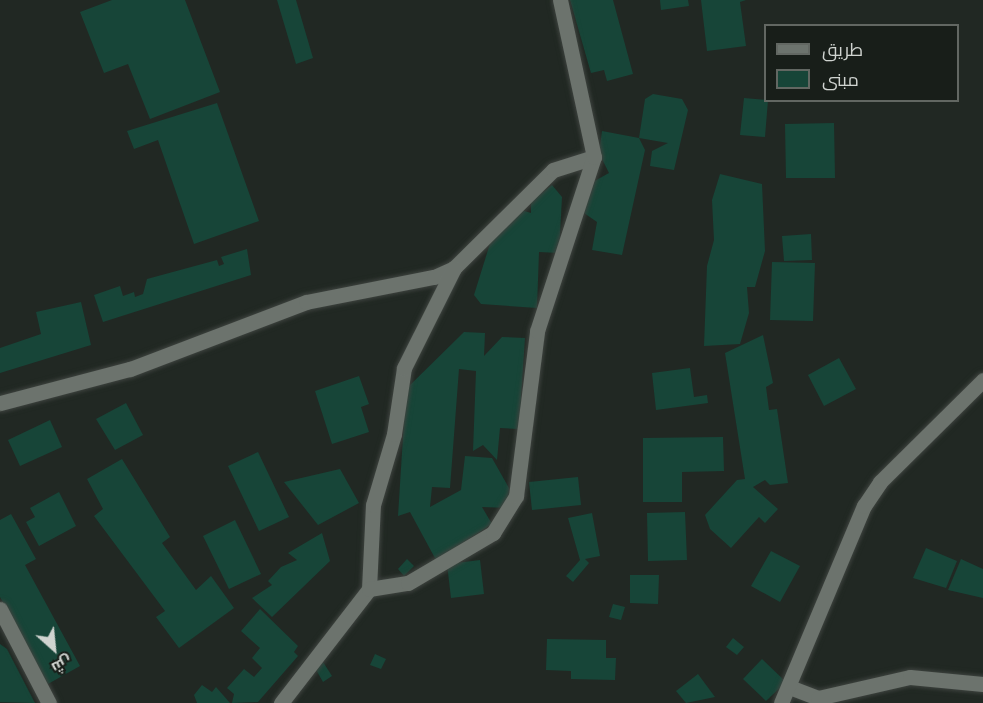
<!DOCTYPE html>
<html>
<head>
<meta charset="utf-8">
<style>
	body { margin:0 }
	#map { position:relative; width:983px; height:703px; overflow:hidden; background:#212823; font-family:"PT Sans Narrow",Cairo,sans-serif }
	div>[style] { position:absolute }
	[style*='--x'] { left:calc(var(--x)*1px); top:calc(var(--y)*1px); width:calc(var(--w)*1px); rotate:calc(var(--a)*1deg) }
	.building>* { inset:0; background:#174538 }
	.roads { filter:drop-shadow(0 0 2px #3e433f) drop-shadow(0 0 2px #3e433f) }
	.minor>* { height:15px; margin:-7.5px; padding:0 7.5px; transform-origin:7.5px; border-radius:7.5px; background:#6c736d }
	span { translate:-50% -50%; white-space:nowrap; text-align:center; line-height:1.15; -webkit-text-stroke:5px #181e19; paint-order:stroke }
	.legend { position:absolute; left:764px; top:24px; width:195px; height:78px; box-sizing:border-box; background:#181e19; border:2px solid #626762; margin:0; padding:8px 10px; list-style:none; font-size:18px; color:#d0d4d0 }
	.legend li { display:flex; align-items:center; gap:12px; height:30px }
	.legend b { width:30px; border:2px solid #626762 }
	.north { position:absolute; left:24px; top:619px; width:60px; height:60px; -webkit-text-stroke:4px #181e19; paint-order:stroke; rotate:153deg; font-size:16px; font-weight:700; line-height:24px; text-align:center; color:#d0d4d0 }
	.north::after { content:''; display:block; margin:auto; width:21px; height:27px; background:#d0d4d0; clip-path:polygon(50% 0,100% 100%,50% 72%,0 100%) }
</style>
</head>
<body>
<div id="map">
	<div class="building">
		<div style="clip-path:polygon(112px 0,185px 0,220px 92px,150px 119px,128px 64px,104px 73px,80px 12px)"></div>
		<div style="clip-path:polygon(277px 0,296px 0,313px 58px,296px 64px)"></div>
		<div style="clip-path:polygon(570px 0,613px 0,633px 74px,607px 81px,604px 70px,591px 73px)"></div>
		<div style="clip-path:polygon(660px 0,688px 0,689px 6px,661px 10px)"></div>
		<div style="clip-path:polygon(701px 0,746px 0,740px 2px,746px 46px,707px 51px)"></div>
		<div style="clip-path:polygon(653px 94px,682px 99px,688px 110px,674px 170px,650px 166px,652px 151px,668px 143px,639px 138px,645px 150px,622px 255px,592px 250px,597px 222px,584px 213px,589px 184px,609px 173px,599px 153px,602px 131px,639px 138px,645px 99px)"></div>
		<div style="clip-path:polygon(744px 98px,768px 100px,765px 137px,740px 135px)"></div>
		<div style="clip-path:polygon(217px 103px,259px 221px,194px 244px,158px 140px,134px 149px,127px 131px)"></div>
		<div style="clip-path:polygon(834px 123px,835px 178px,786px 178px,785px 124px)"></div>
		<div style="clip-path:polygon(720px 174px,762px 184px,765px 251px,755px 287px,747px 287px,749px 313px,740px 344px,704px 346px,707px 266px,714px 240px,712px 200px)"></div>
		<div style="clip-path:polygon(552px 185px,562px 197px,559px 253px,539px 252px,537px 308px,481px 304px,474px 295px,492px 237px,521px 210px,531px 213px,531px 201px)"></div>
		<div style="clip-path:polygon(811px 234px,812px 260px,784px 261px,782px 236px)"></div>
		<div style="clip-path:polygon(247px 249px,251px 275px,103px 322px,94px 295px,120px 286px,123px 296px,134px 292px,135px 297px,143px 294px,147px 279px,217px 260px,219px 266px,224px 264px,221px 257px)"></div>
		<div style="clip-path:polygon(772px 262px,815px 263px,813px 321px,770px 320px)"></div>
		<div style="clip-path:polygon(81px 302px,91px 345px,0 373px,0 348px,41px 334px,36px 312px)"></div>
		<div style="clip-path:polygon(464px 332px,485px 333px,484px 356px,502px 337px,525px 338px,519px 429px,500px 428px,497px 460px,483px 445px,473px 451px,476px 371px,459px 369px,450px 488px,432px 487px,430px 507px,461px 490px,465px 456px,492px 458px,509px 488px,508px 508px,482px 507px,492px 524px,436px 560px,410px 512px,398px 516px,406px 389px)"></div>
		<div style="clip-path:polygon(763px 335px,773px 383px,766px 387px,769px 410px,777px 409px,788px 483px,770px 485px,765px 480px,753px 487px,778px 509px,765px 523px,759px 517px,731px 548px,710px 529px,705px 515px,737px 480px,745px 479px,725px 353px)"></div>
		<div style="clip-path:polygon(839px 358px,856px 389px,824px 406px,808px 375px)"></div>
		<div style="clip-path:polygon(690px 368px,694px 397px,707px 395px,708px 403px,656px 410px,652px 373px)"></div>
		<div style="clip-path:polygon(359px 376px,369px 404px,361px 407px,369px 432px,332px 444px,315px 391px)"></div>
		<div style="clip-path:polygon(126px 403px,143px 435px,115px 450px,96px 419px)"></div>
		<div style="clip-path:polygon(50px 420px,62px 447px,20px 466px,8px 440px)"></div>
		<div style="clip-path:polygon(723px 437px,724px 471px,682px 472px,682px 502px,643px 502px,643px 438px)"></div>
		<div style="clip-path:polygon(258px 452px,289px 517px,259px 531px,228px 466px)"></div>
		<div style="clip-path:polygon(122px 459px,170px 537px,162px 543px,196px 590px,211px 576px,234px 608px,179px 648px,156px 617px,165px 611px,94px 516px,103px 509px,87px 479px)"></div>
		<div style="clip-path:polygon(340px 469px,359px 503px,318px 525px,284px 482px)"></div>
		<div style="clip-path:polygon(578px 477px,581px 505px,532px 510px,529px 482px)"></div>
		<div style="clip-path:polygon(59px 492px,76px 526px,39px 546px,26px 522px,35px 517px,30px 508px)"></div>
		<div style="clip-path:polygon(685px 512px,687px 560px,648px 561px,647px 513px)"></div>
		<div style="clip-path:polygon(592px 513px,600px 556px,585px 559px,589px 563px,573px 582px,566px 576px,580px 560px,568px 518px)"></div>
		<div style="clip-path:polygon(11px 514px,36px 559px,25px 565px,80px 666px,48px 684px,0 597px,0 520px)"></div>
		<div style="clip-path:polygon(235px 520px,261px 574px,229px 589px,203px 536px)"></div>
		<div style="clip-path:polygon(322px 533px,330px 561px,272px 617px,252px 598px,272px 585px,268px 581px,281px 567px,297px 560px,288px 553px)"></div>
		<div style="clip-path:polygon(926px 548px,957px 561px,946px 588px,913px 578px)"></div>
		<div style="clip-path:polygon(771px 551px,800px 566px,780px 602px,751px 586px)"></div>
		<div style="clip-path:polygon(407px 559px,414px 566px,404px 576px,398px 569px)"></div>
		<div style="clip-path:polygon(961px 559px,983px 569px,983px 598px,948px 590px)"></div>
		<div style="clip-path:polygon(480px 560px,484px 594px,451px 598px,447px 564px)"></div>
		<div style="clip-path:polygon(630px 575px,659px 575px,658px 604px,630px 603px)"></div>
		<div style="clip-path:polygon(613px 604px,625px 607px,621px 620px,609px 617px)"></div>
		<div style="clip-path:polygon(260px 609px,298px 646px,294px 652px,298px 656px,258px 702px,232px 703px,234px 694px,227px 688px,244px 669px,254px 677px,262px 668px,252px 658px,260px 648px,241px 631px)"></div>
		<div style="clip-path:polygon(733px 638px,744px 647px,737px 655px,726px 647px)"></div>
		<div style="clip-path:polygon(547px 639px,606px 640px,606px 658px,616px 658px,615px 680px,571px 679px,571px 671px,546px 670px)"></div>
		<div style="clip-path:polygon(0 644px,7px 649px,35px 703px,0 702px)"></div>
		<div style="clip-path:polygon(375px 654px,386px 659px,381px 669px,370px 665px)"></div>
		<div style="clip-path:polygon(762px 659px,786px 682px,766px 701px,743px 679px)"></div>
		<div style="clip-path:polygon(323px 662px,332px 676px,323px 682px,315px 668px)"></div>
		<div style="clip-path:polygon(698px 674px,715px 697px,686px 703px,676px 691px)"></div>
		<div style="clip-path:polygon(202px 685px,212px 692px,216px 687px,230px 703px,197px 703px,194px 695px)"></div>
	</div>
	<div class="roads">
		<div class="minor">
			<div style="--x:0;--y:403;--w:134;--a:-14.7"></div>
			<div style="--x:130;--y:369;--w:188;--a:-20.8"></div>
			<div style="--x:306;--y:302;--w:130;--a:-11.1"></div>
			<div style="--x:434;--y:277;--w:22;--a:-24"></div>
			<div style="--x:454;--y:268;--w:139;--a:-44.7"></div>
			<div style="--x:553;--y:170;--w:43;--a:-17.6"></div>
			<div style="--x:369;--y:589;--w:84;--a:-87.3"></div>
			<div style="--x:373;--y:505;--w:74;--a:-73.5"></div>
			<div style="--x:394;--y:434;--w:67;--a:-81.4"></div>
			<div style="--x:404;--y:368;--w:112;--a:-63.4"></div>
			<div style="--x:0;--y:609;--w:106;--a:62.5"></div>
			<div style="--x:792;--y:688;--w:28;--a:21"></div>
			<div style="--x:818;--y:698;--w:94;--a:-12.9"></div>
			<div style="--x:910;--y:677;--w:73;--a:5.5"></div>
			<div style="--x:281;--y:703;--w:144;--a:-52.3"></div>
			<div style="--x:369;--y:589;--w:39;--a:-9"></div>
			<div style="--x:408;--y:583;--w:99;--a:-30.5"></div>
			<div style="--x:493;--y:533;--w:44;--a:-58.1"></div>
			<div style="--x:516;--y:496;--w:166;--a:-82.7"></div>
			<div style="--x:537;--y:331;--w:183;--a:-71.9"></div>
			<div style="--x:594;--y:157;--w:161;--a:-102.2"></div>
			<div style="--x:781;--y:703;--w:214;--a:-67.2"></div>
			<div style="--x:864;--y:506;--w:29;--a:-56"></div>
			<div style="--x:880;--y:482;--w:145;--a:-44.7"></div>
		</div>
	</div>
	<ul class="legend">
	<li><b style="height:8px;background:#6c736d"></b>طريق</li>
	<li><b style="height:16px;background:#174538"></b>مبنى</li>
	</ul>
	<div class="north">ش</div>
</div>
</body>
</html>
